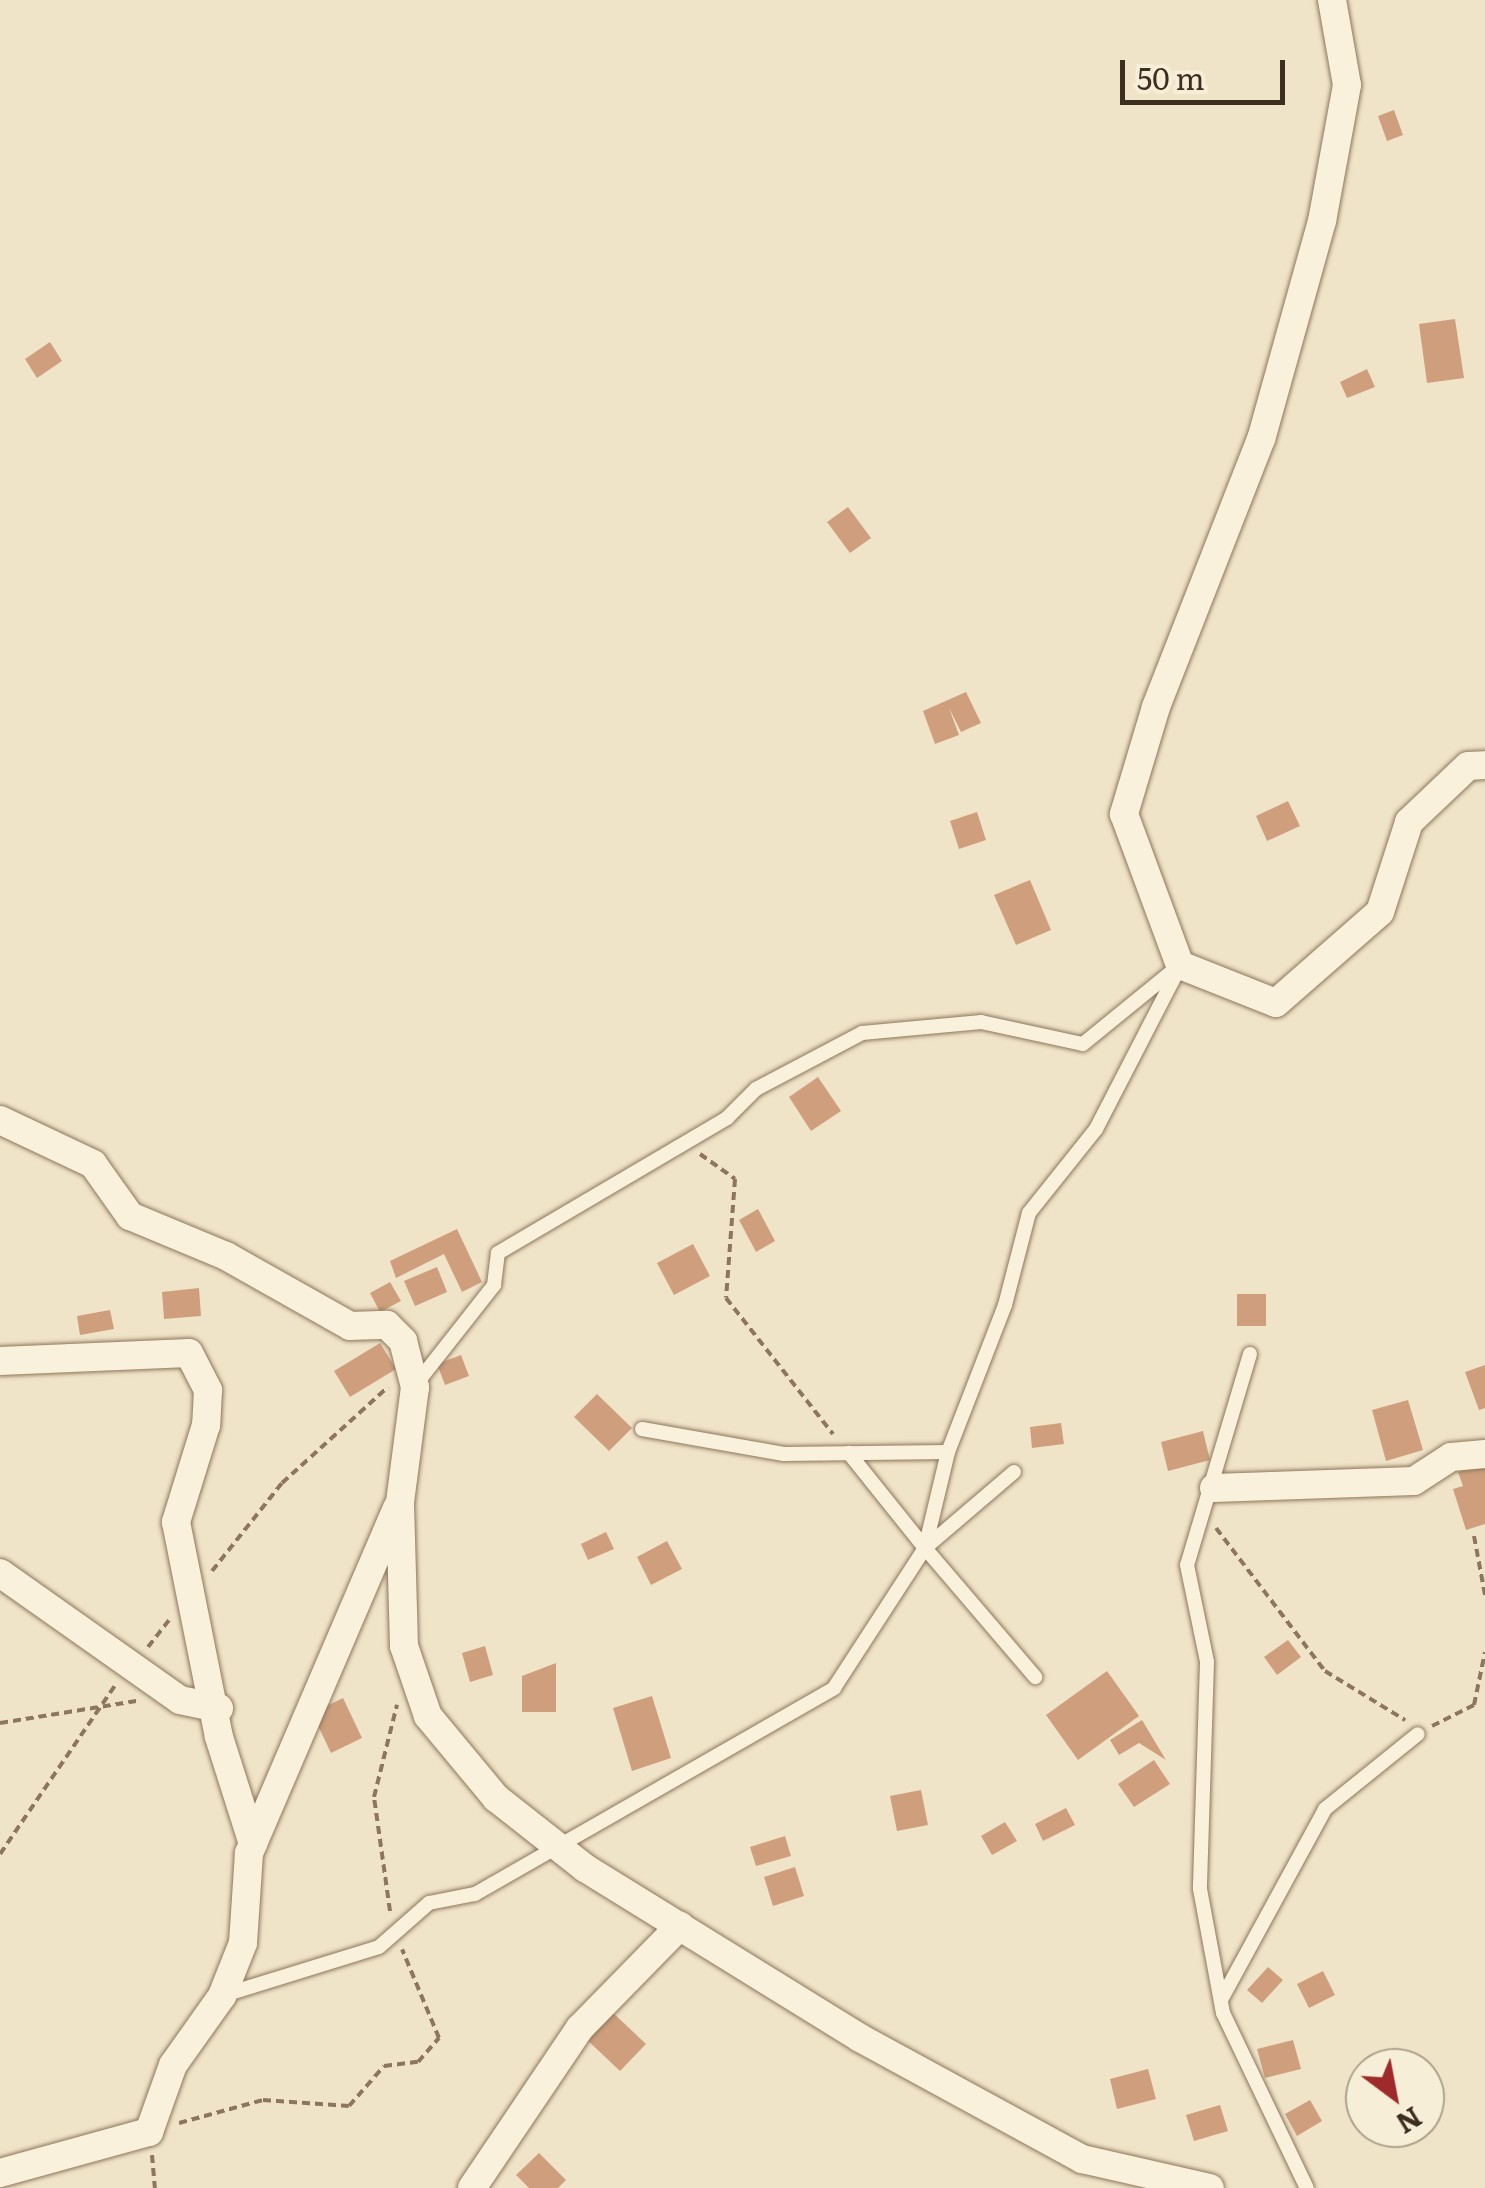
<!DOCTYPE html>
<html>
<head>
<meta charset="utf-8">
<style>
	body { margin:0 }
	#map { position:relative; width:1485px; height:2188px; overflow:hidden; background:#f0e4c8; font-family:Literata,serif }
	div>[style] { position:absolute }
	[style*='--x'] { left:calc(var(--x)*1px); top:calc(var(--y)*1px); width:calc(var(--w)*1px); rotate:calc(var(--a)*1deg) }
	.building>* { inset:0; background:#cf9f7d }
	.path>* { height:4px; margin-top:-2px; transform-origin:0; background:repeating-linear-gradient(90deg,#8d765c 0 8px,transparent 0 13px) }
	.roads { filter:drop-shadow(0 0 2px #8d765c) drop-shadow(0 0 2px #8d765c) }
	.service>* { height:14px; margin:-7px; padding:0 7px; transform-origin:7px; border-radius:7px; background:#faf1dc }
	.minor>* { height:28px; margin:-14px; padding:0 14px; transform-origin:14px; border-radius:14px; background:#faf1dc }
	span { translate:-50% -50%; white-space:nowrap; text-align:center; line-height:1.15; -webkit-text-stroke:10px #f7eed8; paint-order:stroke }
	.north { position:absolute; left:1345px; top:2048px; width:100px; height:100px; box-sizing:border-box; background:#f7eed8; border:2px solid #ada18e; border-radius:50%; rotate:148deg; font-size:28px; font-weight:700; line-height:40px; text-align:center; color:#3d2e20 }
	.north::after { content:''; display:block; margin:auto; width:35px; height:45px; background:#9e2a2b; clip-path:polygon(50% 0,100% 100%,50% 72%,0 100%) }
	.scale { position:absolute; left:1120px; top:60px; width:165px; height:45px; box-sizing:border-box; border:5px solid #3d2e20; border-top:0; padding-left:12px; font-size:30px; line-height:35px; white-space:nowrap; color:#3d2e20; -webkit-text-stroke:8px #f7eed8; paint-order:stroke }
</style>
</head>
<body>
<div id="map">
	<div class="building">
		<div style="clip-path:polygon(1394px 110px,1403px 135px,1387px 141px,1378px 116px)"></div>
		<div style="clip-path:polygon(1455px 319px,1464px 378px,1427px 383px,1419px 324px)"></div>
		<div style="clip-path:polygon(50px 342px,62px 361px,37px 378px,25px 359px)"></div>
		<div style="clip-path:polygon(1367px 369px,1375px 387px,1347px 398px,1340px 382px)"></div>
		<div style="clip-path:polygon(848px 507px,871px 538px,850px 553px,827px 522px)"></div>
		<div style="clip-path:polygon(966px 692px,981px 723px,961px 732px,949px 708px,959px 735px,935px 744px,923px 711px)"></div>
		<div style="clip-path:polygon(1288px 801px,1300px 826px,1267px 841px,1256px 816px)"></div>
		<div style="clip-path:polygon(977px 812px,986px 840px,959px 849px,950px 821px)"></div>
		<div style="clip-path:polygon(1030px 880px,1051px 930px,1016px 945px,994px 895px)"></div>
		<div style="clip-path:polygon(818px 1077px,841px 1111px,811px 1131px,789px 1097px)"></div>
		<div style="clip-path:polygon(758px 1209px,775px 1241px,756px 1252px,739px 1220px)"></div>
		<div style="clip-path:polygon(457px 1229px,482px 1282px,462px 1292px,444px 1254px,396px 1278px,390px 1261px)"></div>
		<div style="clip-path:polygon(693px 1244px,710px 1276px,674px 1295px,657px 1263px)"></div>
		<div style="clip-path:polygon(437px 1267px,447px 1292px,415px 1306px,404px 1281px)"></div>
		<div style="clip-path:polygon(390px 1282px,401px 1301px,380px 1312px,370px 1293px)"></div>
		<div style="clip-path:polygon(199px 1288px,201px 1316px,164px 1319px,162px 1292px)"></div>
		<div style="clip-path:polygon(1237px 1294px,1266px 1294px,1266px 1326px,1237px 1326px)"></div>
		<div style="clip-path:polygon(110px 1310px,114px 1329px,80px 1335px,77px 1316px)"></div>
		<div style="clip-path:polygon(380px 1343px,396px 1369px,350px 1397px,334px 1371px)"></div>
		<div style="clip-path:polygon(461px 1355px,469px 1376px,445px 1385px,437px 1364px)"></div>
		<div style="clip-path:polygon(1485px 1365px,1485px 1408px,1479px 1410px,1465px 1372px)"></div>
		<div style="clip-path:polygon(597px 1394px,632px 1428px,609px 1451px,574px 1417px)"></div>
		<div style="clip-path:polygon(1408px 1400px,1423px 1450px,1386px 1461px,1372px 1410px)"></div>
		<div style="clip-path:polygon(1061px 1423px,1064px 1444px,1032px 1448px,1030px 1427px)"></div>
		<div style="clip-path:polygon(1203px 1431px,1210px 1460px,1168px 1471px,1161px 1442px)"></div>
		<div style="clip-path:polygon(1485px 1464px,1485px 1524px,1466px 1530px,1453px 1489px,1463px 1486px,1458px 1472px)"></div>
		<div style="clip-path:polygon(606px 1532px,614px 1549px,588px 1560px,581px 1544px)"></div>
		<div style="clip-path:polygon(667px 1541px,682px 1569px,651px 1585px,637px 1557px)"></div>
		<div style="clip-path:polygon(1288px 1640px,1301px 1657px,1277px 1675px,1264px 1657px)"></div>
		<div style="clip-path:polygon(485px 1646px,493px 1675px,470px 1682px,462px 1653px)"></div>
		<div style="clip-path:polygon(556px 1663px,556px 1712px,522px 1712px,522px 1676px)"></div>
		<div style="clip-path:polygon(1107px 1671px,1139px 1716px,1078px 1760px,1046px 1715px)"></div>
		<div style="clip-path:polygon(652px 1696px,671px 1758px,632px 1771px,613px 1708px)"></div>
		<div style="clip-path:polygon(343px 1698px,362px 1738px,331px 1753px,312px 1713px)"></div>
		<div style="clip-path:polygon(1142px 1720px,1166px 1760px,1139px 1743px,1119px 1755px,1110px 1740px)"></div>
		<div style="clip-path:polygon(1154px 1760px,1170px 1784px,1134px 1807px,1118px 1784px)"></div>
		<div style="clip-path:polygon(921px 1790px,928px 1825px,897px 1831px,890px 1796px)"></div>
		<div style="clip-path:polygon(1066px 1808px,1075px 1825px,1043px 1841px,1035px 1824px)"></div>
		<div style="clip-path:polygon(1005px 1822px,1017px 1841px,992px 1855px,981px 1836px)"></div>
		<div style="clip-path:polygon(785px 1836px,791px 1856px,756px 1866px,750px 1847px)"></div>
		<div style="clip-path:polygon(795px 1867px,804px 1896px,773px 1906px,764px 1877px)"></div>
		<div style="clip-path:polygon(1268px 1967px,1283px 1980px,1262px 2003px,1247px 1990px)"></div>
		<div style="clip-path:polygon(1323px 1971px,1335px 1995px,1309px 2008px,1297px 1984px)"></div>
		<div style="clip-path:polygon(610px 2010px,646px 2044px,620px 2071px,585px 2038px)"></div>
		<div style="clip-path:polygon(1293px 2040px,1301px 2069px,1265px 2078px,1257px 2049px)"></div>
		<div style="clip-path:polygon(1148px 2069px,1156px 2099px,1117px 2109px,1110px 2079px)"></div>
		<div style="clip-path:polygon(1310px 2100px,1322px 2121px,1297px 2136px,1285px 2114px)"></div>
		<div style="clip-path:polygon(1220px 2105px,1228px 2131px,1194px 2141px,1186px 2115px)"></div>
		<div style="clip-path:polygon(539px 2153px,566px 2180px,558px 2188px,529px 2188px,516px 2175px)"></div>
	</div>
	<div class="path">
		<div style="--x:700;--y:1154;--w:43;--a:35.5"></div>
		<div style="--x:735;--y:1179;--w:119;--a:94.3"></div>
		<div style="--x:726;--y:1298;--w:173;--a:51.8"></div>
		<div style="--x:1216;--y:1528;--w:180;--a:52.7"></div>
		<div style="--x:1325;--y:1671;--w:94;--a:31.5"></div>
		<div style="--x:1474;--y:1536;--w:60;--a:79.4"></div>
		<div style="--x:212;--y:1571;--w:112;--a:-51.5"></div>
		<div style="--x:282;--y:1483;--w:143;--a:-42.2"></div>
		<div style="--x:148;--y:1647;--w:36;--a:-52"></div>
		<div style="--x:0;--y:1723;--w:138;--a:-9.2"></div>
		<div style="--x:1432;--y:1726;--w:47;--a:-26.6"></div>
		<div style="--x:1474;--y:1705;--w:54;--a:-78.3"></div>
		<div style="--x:0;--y:1854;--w:206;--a:-55.7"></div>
		<div style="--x:390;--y:1911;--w:115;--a:-98"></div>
		<div style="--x:374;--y:1797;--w:95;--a:-76"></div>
		<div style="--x:179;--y:2123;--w:87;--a:-15.3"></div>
		<div style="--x:263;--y:2100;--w:86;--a:4"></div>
		<div style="--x:349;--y:2106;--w:53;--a:-48.8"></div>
		<div style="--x:384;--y:2066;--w:34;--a:-7"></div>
		<div style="--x:418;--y:2062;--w:32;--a:-49"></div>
		<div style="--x:439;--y:2038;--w:96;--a:-112.6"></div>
		<div style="--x:152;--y:2155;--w:33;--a:85"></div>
	</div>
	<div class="roads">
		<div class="service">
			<div style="--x:1250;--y:1354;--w:220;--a:106.6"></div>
			<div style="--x:1187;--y:1565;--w:99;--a:78.3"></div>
			<div style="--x:1207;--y:1662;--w:227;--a:91.8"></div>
			<div style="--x:1200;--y:1889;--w:126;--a:79.5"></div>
			<div style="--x:1223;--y:2013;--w:194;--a:64.4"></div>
			<div style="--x:417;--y:1383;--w:125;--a:-51.8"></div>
			<div style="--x:494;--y:1285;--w:32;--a:-83"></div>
			<div style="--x:498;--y:1253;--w:266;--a:-30.5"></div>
			<div style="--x:727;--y:1118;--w:41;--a:-45"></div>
			<div style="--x:756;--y:1089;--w:120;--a:-27.8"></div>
			<div style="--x:862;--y:1033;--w:120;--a:-5.3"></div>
			<div style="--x:981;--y:1022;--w:104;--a:12.2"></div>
			<div style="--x:1083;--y:1044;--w:125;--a:-39.2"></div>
			<div style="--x:642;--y:1429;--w:144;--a:10"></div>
			<div style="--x:784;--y:1454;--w:164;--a:-0.7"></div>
			<div style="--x:948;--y:1452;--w:158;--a:-68.8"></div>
			<div style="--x:1005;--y:1305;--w:95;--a:-75.4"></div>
			<div style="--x:1029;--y:1213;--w:107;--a:-51.4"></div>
			<div style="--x:1096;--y:1129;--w:179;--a:-62.7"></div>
			<div style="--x:948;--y:1452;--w:99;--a:103.5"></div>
			<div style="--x:925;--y:1548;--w:117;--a:-40.5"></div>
			<div style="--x:925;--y:1548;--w:170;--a:49.5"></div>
			<div style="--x:224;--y:1995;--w:162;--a:-17.2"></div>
			<div style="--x:379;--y:1947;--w:67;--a:-41.3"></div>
			<div style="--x:429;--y:1903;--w:47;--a:-11.1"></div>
			<div style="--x:475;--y:1894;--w:414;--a:-29.8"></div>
			<div style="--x:834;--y:1688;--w:167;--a:-57"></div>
			<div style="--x:925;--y:1548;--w:122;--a:-128.7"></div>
			<div style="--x:1221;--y:2000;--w:217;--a:-61.4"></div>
			<div style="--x:1325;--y:1809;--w:119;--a:-38.9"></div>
		</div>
		<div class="minor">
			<div style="--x:1332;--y:0;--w:86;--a:80"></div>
			<div style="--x:1347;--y:85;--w:138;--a:100.4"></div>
			<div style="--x:1322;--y:221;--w:226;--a:105.6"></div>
			<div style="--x:1261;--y:439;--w:288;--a:111.4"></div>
			<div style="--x:1156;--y:707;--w:112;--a:106.7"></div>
			<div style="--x:1124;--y:814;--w:161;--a:69.7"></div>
			<div style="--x:1180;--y:965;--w:103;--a:21.6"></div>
			<div style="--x:1276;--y:1003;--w:138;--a:-41.2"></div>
			<div style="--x:1380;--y:912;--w:95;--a:-72.1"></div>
			<div style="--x:1409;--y:822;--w:81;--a:-43.5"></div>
			<div style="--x:1468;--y:766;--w:17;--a:-3"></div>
			<div style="--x:0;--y:1120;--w:103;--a:25.3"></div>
			<div style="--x:93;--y:1164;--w:64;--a:54.6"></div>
			<div style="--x:130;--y:1216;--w:104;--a:22.6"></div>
			<div style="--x:226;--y:1256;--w:142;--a:29.4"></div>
			<div style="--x:350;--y:1326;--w:37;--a:-2"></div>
			<div style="--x:387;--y:1325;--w:23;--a:45"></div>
			<div style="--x:403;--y:1341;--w:48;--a:75.4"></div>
			<div style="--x:415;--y:1387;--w:117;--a:97.4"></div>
			<div style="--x:400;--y:1503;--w:143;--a:88.4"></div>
			<div style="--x:404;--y:1646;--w:74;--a:71.1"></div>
			<div style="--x:428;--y:1716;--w:107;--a:50.3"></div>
			<div style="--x:496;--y:1798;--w:113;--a:38.2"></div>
			<div style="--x:585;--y:1868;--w:323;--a:31.7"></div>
			<div style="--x:860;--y:2038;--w:253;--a:28.6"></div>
			<div style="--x:1082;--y:2159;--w:131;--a:12.8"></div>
			<div style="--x:0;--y:1361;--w:189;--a:-2.4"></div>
			<div style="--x:189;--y:1353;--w:42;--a:62.8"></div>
			<div style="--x:208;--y:1390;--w:35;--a:93"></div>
			<div style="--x:206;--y:1425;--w:102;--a:107.2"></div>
			<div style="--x:176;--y:1522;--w:219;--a:78.7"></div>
			<div style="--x:219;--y:1737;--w:112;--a:72.4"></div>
			<div style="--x:1214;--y:1488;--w:200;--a:-2"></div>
			<div style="--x:1414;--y:1481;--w:44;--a:-33"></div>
			<div style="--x:1451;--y:1457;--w:34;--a:-5"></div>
			<div style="--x:0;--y:1573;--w:220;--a:35.2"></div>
			<div style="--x:180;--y:1700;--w:40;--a:12"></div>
			<div style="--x:0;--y:2173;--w:155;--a:-15.4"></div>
			<div style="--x:149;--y:2132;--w:71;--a:-70.3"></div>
			<div style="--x:173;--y:2065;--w:85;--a:-54.6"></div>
			<div style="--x:222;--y:1996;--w:57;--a:-68.4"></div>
			<div style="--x:243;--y:1943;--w:90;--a:-86.2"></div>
			<div style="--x:249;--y:1853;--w:375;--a:-66.8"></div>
			<div style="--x:472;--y:2188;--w:193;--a:-56"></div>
			<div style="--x:580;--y:2028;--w:143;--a:-45.6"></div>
		</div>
	</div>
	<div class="north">N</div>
	<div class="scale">50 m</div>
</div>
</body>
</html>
